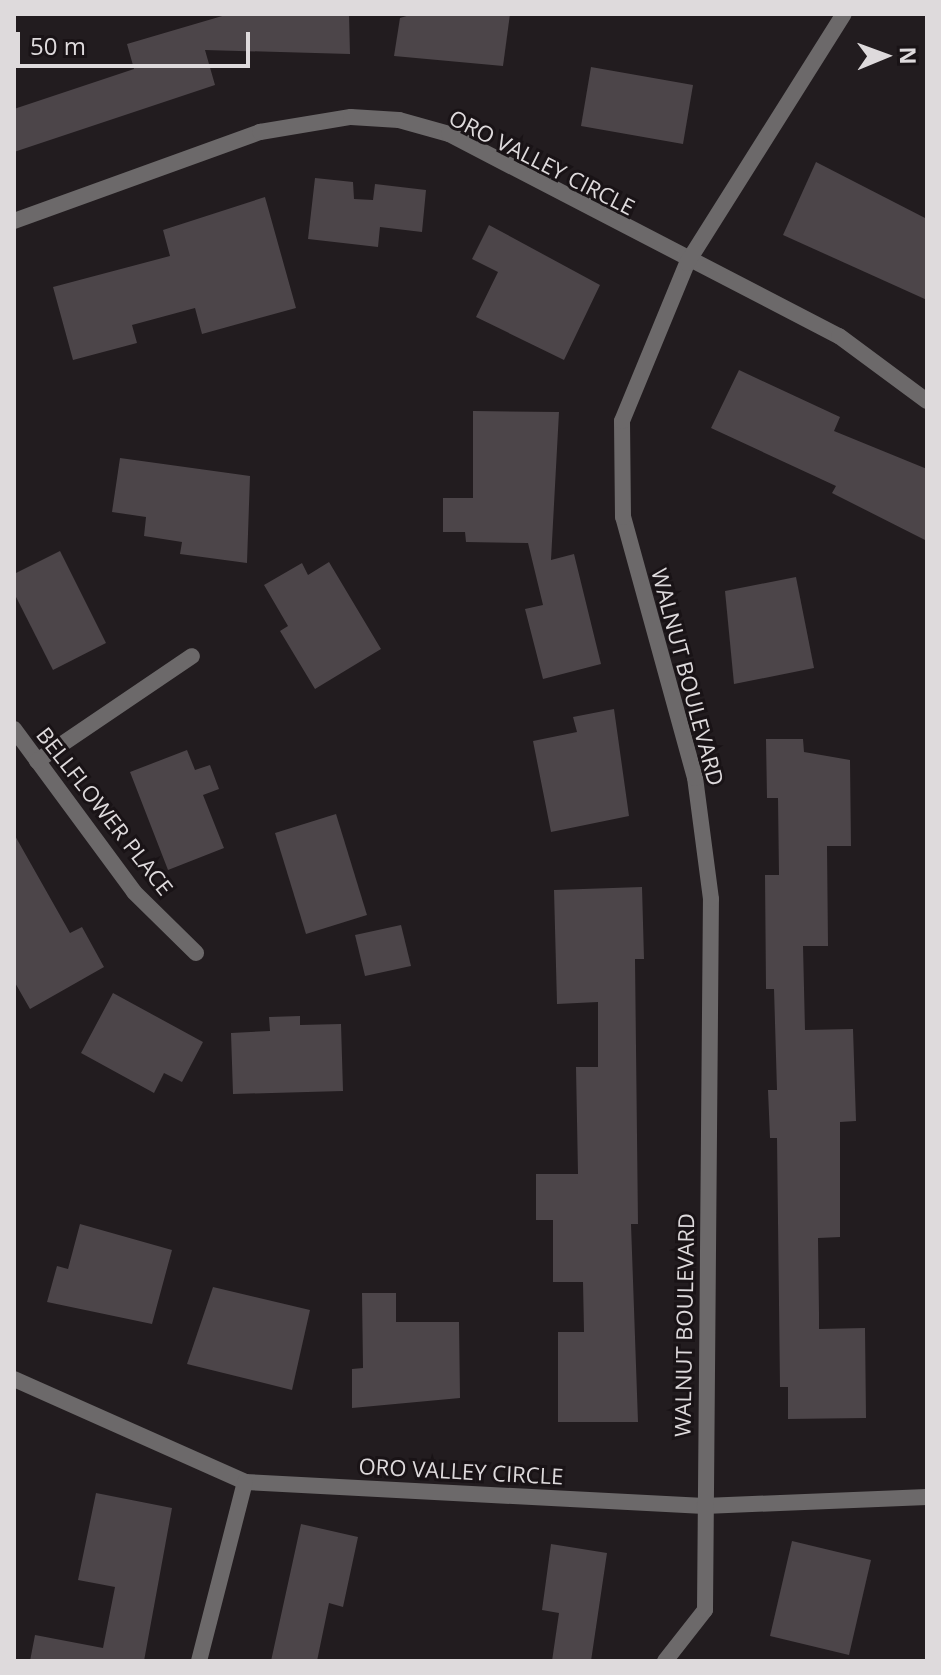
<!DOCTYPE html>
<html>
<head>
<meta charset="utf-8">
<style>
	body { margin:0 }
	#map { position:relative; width:941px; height:1675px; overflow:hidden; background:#221c1f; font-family:"Open Sans",sans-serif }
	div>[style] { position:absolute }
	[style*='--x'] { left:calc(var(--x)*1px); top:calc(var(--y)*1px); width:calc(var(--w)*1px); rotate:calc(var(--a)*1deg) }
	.building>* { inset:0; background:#4c4549 }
	.minor>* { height:16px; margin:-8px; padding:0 8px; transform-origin:8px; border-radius:8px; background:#6c696a }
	span { translate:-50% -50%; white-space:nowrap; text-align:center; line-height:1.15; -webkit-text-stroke:6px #191316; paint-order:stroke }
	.street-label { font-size:22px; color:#dedadc }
	.frame { position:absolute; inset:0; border:16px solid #dedadc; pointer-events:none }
	.north { position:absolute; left:845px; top:16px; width:80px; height:80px; -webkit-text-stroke:6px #191316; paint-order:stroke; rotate:89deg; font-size:22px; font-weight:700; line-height:32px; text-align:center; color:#dedadc }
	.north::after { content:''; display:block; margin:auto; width:28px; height:36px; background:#dedadc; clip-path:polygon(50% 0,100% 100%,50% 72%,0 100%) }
	.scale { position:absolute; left:16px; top:32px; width:234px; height:36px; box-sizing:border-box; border:4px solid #dedadc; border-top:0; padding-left:10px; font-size:24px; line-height:28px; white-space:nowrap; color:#dedadc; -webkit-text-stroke:6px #191316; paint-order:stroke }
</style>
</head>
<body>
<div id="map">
	<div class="building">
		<div style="clip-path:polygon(229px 14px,349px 14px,350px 54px,205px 50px,215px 85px,14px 152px,14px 109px,134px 69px,127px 44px)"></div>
		<div style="clip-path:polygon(413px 14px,510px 14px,503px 66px,394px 56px,400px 18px)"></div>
		<div style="clip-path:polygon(591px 67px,693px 85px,683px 144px,581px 126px)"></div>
		<div style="clip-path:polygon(816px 162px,927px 219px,927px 300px,783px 235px)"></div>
		<div style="clip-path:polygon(315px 178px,353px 182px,354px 199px,373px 200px,375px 184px,426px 190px,422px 232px,380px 227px,378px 247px,308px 239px)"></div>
		<div style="clip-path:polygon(265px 197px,296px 308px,202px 334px,195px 308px,132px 325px,137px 343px,73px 360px,53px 287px,170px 256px,163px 230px)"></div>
		<div style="clip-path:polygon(489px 225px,600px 285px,564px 360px,476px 317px,498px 272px,472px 259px)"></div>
		<div style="clip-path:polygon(739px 370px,840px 417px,834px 431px,927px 469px,927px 541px,832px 493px,836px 486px,711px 428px)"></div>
		<div style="clip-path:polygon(473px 411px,559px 412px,551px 560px,574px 554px,601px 664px,543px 679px,525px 609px,543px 605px,528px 543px,466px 542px,465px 532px,443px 532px,443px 498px,473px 498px)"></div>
		<div style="clip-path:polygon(120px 458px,250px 476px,247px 563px,180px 554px,182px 542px,144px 536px,146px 517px,112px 512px)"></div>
		<div style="clip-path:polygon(60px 551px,106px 643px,53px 670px,14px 593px,14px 574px)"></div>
		<div style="clip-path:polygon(329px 562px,381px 649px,315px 689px,280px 631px,288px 626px,264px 585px,302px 563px,308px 575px)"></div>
		<div style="clip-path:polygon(796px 577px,814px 668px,734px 684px,725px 591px)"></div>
		<div style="clip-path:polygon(614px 709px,629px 816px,551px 832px,533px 741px,577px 732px,573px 717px)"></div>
		<div style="clip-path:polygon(766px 739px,803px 739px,804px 752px,850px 760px,851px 846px,827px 846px,828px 946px,803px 946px,805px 1030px,853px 1029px,856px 1121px,840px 1122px,840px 1237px,818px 1238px,819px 1313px,819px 1329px,865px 1328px,866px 1418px,788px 1419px,788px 1387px,780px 1387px,777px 1138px,770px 1138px,768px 1090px,777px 1090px,774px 989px,766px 989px,765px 875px,779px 875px,778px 798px,767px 798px)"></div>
		<div style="clip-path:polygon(187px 750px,195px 770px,210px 765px,219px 789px,203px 795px,224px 848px,168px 870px,130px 772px)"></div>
		<div style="clip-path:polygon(336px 814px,367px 915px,306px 934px,275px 833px)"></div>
		<div style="clip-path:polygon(14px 834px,70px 933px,82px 927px,104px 967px,30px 1009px,14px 981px)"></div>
		<div style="clip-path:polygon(642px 887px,644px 959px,635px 959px,638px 1224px,631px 1224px,638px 1422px,558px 1422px,558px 1332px,584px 1332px,583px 1282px,553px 1282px,553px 1220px,536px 1220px,536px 1174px,578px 1174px,576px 1067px,598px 1067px,598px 1002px,557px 1004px,554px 890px)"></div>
		<div style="clip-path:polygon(401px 925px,411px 966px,365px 976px,355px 935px)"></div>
		<div style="clip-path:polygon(113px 993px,203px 1042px,182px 1082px,164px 1073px,154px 1093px,81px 1053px)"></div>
		<div style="clip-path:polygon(300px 1016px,300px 1025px,341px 1024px,343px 1091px,233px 1094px,231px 1033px,270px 1031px,269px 1017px)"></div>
		<div style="clip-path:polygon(80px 1224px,172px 1250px,152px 1324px,47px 1302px,57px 1266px,68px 1269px)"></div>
		<div style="clip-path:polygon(213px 1287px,310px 1310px,292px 1390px,187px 1364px)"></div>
		<div style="clip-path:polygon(362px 1293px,396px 1293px,396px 1322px,459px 1322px,460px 1398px,352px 1408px,352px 1369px,363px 1368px)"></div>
		<div style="clip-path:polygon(96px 1493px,172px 1508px,144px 1661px,30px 1661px,35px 1635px,103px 1648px,115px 1587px,78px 1580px)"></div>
		<div style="clip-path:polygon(301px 1524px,358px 1537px,343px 1607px,329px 1603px,317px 1661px,271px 1661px)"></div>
		<div style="clip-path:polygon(792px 1541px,871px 1560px,849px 1655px,770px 1636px)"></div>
		<div style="clip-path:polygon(551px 1544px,607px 1553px,591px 1661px,552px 1661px,559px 1613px,542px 1610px)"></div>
	</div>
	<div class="minor">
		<div style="--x:14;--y:221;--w:262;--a:-19.9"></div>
		<div style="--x:260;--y:132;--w:92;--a:-9.4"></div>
		<div style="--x:351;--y:117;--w:48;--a:3.6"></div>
		<div style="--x:399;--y:120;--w:52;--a:15.6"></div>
		<div style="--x:449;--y:134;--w:439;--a:27.4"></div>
		<div style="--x:839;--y:336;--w:109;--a:36.5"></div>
		<div style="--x:14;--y:729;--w:202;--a:53.6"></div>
		<div style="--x:134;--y:892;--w:87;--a:44.5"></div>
		<div style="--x:37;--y:761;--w:187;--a:-34.1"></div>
		<div style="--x:14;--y:1379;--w:253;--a:24"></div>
		<div style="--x:245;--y:1482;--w:460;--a:3"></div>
		<div style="--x:704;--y:1506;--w:223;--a:-2.3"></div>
		<div style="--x:199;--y:1661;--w:185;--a:-75.6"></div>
		<div style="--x:665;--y:1661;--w:65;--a:-51.9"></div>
		<div style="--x:705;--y:1610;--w:711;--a:-89.52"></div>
		<div style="--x:711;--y:899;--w:122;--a:-97.5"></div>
		<div style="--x:695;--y:778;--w:271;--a:-105.4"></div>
		<div style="--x:623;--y:517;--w:96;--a:-90.6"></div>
		<div style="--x:622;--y:421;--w:171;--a:-67.6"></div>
		<div style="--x:687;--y:263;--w:294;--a:-57.8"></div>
	</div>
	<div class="street-label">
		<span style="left:542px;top:162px;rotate:27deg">ORO VALLEY CIRCLE</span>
		<span style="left:688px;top:677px;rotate:75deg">WALNUT BOULEVARD</span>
		<span style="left:105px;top:811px;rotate:52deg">BELLFLOWER PLACE</span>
		<span style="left:684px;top:1325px;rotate:-89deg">WALNUT BOULEVARD</span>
		<span style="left:461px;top:1471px;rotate:3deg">ORO VALLEY CIRCLE</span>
	</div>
	<div class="frame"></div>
	<div class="north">N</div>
	<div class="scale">50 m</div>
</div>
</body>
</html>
